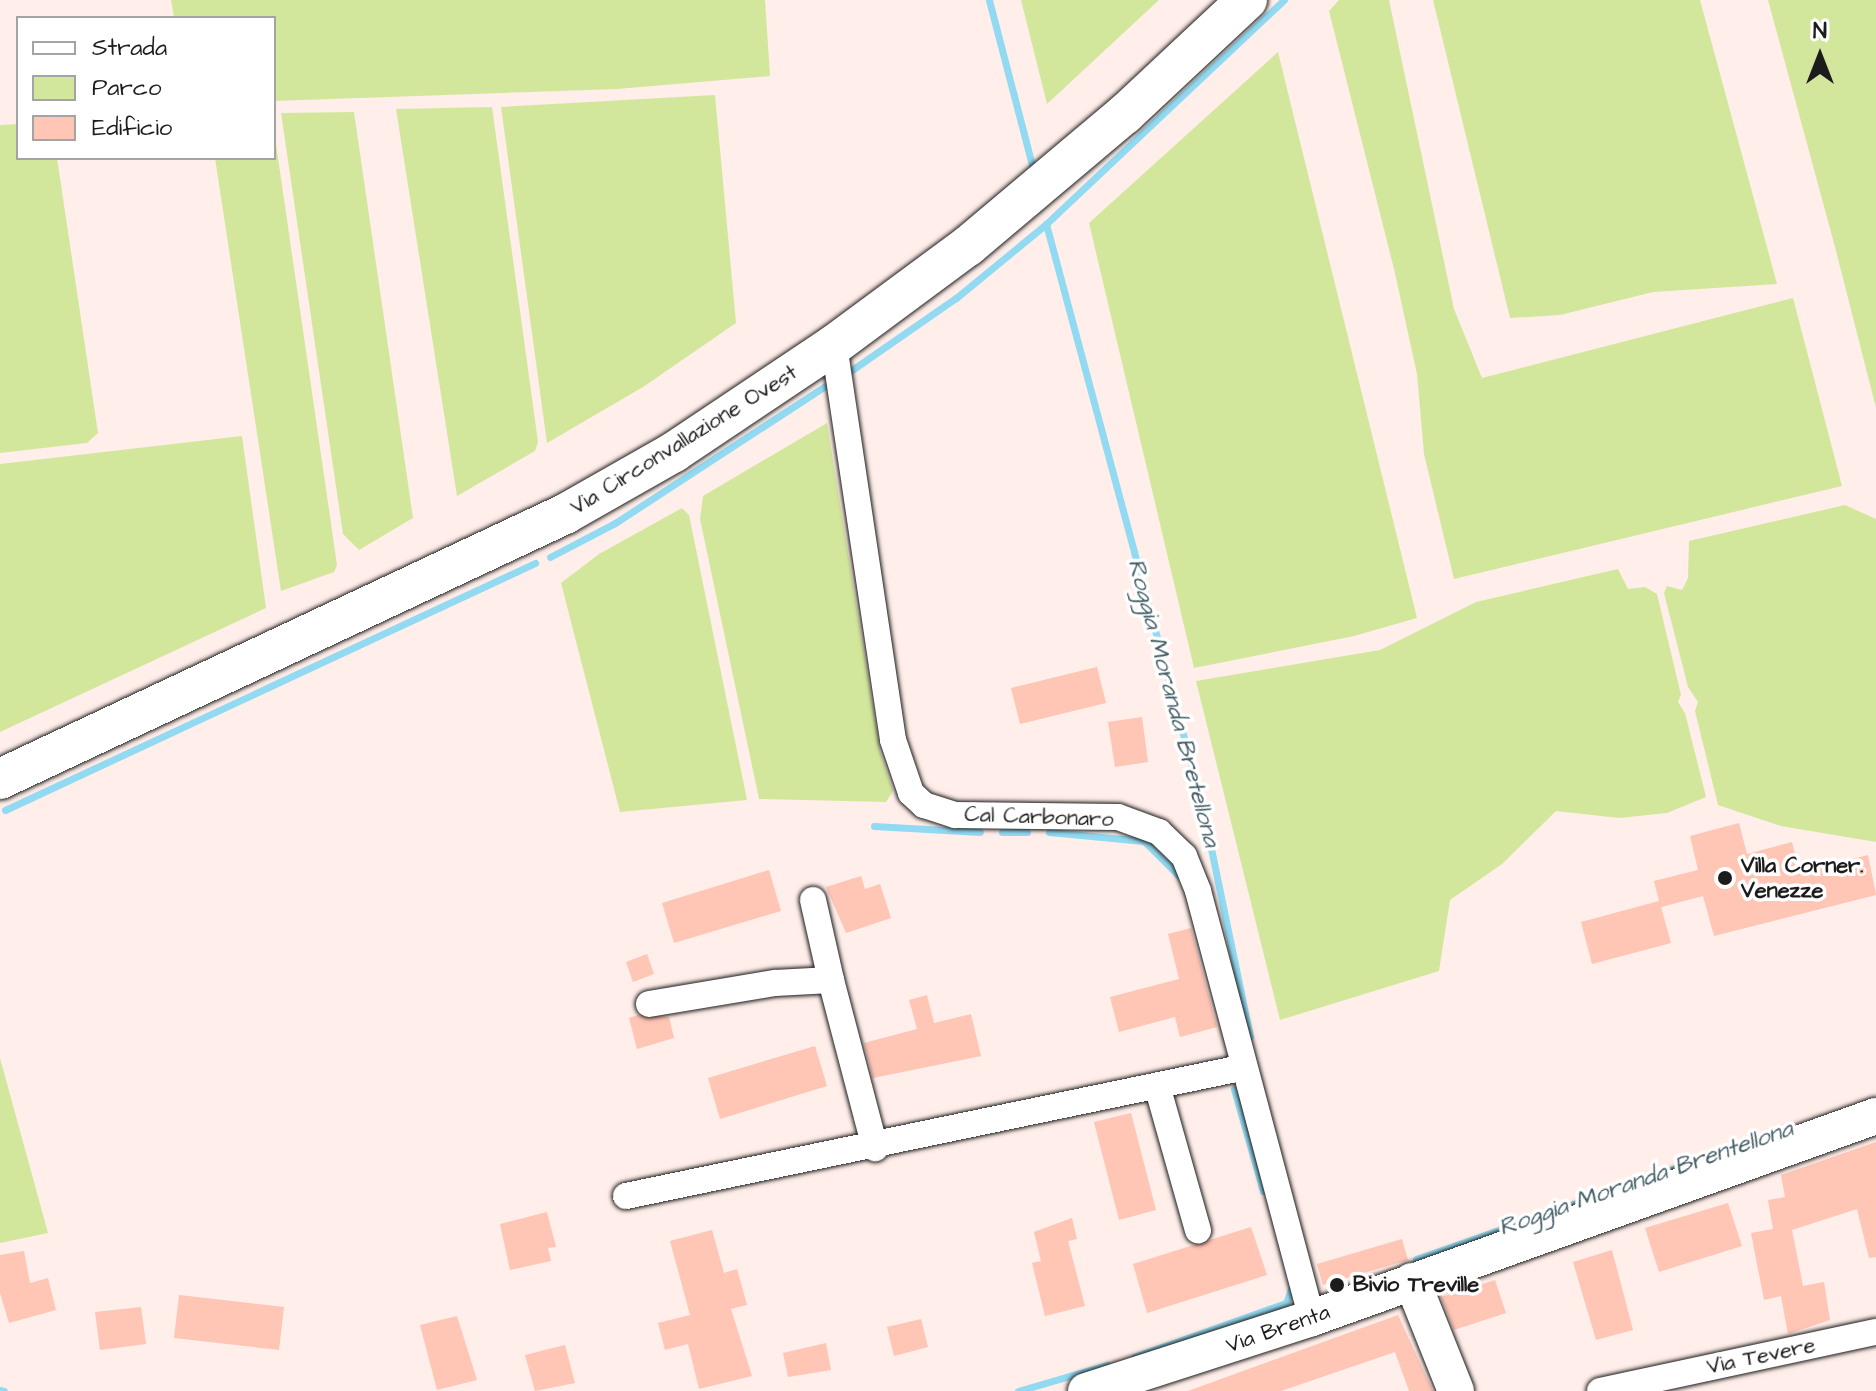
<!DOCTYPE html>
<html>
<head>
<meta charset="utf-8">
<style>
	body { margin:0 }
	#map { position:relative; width:1876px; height:1391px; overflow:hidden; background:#ffeee9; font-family:"Architects Daughter",sans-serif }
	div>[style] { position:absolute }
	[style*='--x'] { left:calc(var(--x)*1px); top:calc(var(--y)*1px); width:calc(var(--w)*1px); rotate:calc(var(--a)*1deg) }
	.green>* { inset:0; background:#d3e79c }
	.stream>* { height:7px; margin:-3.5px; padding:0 3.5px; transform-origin:3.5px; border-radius:3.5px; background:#91daf2 }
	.building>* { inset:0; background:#ffc5b5 }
	.roads { filter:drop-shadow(0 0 2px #1c1c1c) drop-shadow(0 0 2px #1c1c1c) }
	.street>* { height:26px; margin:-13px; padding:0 13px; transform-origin:13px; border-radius:13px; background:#fff }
	.secondary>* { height:36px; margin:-18px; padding:0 18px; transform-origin:18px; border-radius:18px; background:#fff }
	.primary>* { height:40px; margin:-20px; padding:0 20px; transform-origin:20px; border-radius:20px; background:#fff }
	.dots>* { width:22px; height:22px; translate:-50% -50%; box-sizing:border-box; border:4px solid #fff; border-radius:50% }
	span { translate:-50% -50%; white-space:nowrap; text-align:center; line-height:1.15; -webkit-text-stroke:7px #fff; paint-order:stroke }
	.street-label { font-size:22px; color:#1c1c1c }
	.poi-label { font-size:22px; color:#1c1c1c; font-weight:700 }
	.left { translate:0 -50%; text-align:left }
	.water-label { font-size:24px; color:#455e67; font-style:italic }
	.legend { position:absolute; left:16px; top:16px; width:260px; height:144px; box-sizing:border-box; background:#fff; border:2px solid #a4a4a4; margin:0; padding:10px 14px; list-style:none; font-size:24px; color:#1c1c1c }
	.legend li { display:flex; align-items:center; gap:16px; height:40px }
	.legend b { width:40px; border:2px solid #a4a4a4 }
	.north { position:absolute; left:1780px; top:16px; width:80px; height:80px; -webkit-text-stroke:6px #fff; paint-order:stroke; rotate:0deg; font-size:22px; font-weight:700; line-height:32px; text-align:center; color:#1c1c1c }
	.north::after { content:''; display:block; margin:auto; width:28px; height:36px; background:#1c1c1c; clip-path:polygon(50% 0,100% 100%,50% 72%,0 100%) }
</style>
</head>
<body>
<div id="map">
	<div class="green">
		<div style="clip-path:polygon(171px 0,765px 0,770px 76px,617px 89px,274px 101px,274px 18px,174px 18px)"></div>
		<div style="clip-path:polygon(1021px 0,1159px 0,1047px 104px)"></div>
		<div style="clip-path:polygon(1339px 0,1389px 0,1454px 309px,1482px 378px,1793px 298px,1842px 486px,1454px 579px,1424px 454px,1417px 374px,1394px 269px,1329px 11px)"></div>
		<div style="clip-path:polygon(1433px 0,1700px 0,1777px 284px,1653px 292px,1560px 315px,1510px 318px)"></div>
		<div style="clip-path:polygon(1768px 0,1876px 0,1876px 408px,1835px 247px)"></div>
		<div style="clip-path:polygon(1278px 52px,1417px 618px,1354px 636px,1194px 668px,1089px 223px)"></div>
		<div style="clip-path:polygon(715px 95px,736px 323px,643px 387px,547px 443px,501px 107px)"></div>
		<div style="clip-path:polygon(492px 107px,538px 442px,535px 451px,457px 496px,396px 109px)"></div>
		<div style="clip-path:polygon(354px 112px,413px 518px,359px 550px,343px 534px,281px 113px)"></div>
		<div style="clip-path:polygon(18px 124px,18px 158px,57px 158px,98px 433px,87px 443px,0 453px,0 125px)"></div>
		<div style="clip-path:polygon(274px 130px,337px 565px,334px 572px,281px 591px,215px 158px,274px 158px)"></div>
		<div style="clip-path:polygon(827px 423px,880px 751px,893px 791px,886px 802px,759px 799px,700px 519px,703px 496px)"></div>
		<div style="clip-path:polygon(242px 436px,266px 608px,0 732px,0 464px)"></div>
		<div style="clip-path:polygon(1845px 505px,1876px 519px,1876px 842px,1781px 826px,1718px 805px,1695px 711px,1698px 702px,1688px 687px,1664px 593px,1667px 586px,1682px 590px,1688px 578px,1689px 541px)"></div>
		<div style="clip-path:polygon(682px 508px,689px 515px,747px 800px,620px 812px,561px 583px,599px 554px)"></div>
		<div style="clip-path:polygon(1618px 569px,1628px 589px,1645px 587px,1657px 594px,1681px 695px,1678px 702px,1685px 713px,1706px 797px,1667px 813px,1619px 818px,1556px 811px,1502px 864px,1450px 900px,1439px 971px,1280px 1020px,1196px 681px,1380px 650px,1476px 602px)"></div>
		<div style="clip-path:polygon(0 1058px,48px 1233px,0 1243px)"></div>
	</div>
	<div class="stream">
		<div style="--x:989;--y:0;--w:171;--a:75.4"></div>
		<div style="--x:1046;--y:224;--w:602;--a:74.97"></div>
		<div style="--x:1202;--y:805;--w:236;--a:78.3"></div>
		<div style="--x:849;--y:372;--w:130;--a:-34.7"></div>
		<div style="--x:956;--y:298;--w:117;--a:-39.4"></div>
		<div style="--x:1046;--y:224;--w:327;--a:-43.3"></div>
		<div style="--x:550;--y:557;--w:73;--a:-27.6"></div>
		<div style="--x:615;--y:523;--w:253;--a:-33.1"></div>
		<div style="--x:5;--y:810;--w:585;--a:-24.99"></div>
		<div style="--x:874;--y:826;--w:106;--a:3.2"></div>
		<div style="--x:1002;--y:832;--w:25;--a:0"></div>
		<div style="--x:1049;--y:832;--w:95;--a:5.4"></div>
		<div style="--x:1144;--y:841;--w:49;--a:45"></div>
		<div style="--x:1234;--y:1089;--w:106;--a:74.1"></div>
		<div style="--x:1416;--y:1259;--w:341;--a:-19.3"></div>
		<div style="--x:1134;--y:1357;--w:161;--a:-19.6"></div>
		<div style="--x:1286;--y:1303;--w:15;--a:-70"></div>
		<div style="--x:0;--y:1390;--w:4;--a:14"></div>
		<div style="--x:1018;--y:1391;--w:93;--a:-16.3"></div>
	</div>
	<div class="building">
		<div style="clip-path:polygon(1097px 667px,1106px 703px,1020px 724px,1011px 688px)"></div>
		<div style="clip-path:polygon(1142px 717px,1148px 762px,1115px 767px,1108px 722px)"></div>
		<div style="clip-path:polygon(1739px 823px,1747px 854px,1792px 842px,1800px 873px,1868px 855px,1876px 895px,1714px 936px,1703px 896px,1661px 907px,1671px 943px,1592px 964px,1581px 922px,1659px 901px,1654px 881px,1698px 870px,1690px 836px)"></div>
		<div style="clip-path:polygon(769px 870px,781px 911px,674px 943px,662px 903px)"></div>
		<div style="clip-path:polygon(861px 876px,865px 889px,880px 884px,891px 918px,846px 933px,826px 887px)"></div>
		<div style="clip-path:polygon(1191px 928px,1217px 1027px,1180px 1037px,1175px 1017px,1119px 1032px,1110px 997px,1179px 979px,1168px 934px)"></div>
		<div style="clip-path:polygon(647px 954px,654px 974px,633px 982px,626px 962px)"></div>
		<div style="clip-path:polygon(927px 995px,934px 1023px,971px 1014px,981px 1056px,873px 1078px,864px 1043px,917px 1029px,909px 1000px)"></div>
		<div style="clip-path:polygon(638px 1015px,669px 1017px,674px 1038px,637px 1049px,629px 1018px)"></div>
		<div style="clip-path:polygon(815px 1046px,827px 1086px,720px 1119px,708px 1078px)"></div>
		<div style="clip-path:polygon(1131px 1113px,1156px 1210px,1119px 1220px,1094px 1122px)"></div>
		<div style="clip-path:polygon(1876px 1142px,1876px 1257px,1869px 1258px,1857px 1209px,1792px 1230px,1803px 1286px,1824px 1282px,1830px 1320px,1788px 1334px,1781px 1296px,1764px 1300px,1751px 1233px,1773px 1229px,1768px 1200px,1785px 1197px,1781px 1175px)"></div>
		<div style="clip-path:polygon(1728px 1203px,1742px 1246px,1659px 1272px,1645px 1228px)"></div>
		<div style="clip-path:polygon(547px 1212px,556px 1247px,548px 1248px,551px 1261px,510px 1270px,500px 1224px)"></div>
		<div style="clip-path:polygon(1072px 1218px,1077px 1239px,1068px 1241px,1085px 1306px,1045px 1316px,1032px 1263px,1041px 1261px,1034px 1232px)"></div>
		<div style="clip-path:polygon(1251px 1227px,1267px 1275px,1147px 1313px,1133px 1264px)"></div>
		<div style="clip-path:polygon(712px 1230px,724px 1273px,737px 1269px,747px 1305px,731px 1309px,752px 1376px,699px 1389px,688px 1344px,665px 1350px,658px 1323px,690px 1315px,670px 1241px)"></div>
		<div style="clip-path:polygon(1402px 1239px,1408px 1260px,1323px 1285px,1317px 1264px)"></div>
		<div style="clip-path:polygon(1612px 1250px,1633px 1330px,1596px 1340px,1573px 1262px)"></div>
		<div style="clip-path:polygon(24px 1251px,30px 1283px,48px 1278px,56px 1310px,9px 1323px,0 1293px,0 1255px)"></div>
		<div style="clip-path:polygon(1495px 1280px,1506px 1313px,1454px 1330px,1441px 1297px)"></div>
		<div style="clip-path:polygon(179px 1295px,284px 1307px,279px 1350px,174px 1338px)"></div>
		<div style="clip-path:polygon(141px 1307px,146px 1344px,100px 1350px,95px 1312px)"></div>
		<div style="clip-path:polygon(1398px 1315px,1433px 1391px,1409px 1391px,1395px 1352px,1281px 1391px,1188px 1391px)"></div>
		<div style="clip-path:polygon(457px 1316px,477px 1380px,437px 1390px,420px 1325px)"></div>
		<div style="clip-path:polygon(921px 1319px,928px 1347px,894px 1356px,887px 1327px)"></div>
		<div style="clip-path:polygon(826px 1343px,831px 1370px,788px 1377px,783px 1353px)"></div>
		<div style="clip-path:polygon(565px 1345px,575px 1383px,535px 1391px,525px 1355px)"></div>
	</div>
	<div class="roads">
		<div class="street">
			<div style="--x:834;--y:345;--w:399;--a:81.5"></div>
			<div style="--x:893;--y:740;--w:56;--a:71.2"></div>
			<div style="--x:911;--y:793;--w:18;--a:43"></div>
			<div style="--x:924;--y:805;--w:33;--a:18"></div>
			<div style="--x:955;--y:815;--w:163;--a:0.7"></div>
			<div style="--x:1118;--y:817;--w:44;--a:20.1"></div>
			<div style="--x:1159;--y:832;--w:35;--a:44"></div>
			<div style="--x:1184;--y:856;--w:38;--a:68"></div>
			<div style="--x:1198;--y:891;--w:442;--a:75.1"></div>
			<div style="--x:813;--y:900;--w:82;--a:77.3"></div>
			<div style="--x:649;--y:1004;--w:128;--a:-9.5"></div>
			<div style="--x:775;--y:983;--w:56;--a:-3.1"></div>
			<div style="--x:831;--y:980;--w:174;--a:75.3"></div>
			<div style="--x:1158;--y:1089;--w:147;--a:74.2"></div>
			<div style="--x:626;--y:1196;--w:628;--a:-11.76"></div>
			<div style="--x:1600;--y:1391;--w:282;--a:-12.1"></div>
		</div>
		<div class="secondary">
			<div style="--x:1412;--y:1281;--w:118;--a:68.2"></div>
			<div style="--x:1086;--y:1391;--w:237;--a:-17.9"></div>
			<div style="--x:1312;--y:1318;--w:599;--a:-19.71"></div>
		</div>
		<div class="primary">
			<div style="--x:0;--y:779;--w:624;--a:-25.13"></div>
			<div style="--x:565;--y:514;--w:125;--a:-29.6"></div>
			<div style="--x:674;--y:452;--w:192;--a:-33.8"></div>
			<div style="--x:834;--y:345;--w:167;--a:-36.5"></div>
			<div style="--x:968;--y:246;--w:205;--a:-40.1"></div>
			<div style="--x:1125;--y:114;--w:167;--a:-43.1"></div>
		</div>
	</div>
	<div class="dots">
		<div style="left:1725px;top:878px;background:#1c1c1c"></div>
		<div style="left:1337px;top:1285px;background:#1c1c1c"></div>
	</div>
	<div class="street-label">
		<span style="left:684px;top:440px;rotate:-32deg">Via Circonvallazione Ovest</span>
		<span style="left:1039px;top:817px;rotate:2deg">Cal Carbonaro</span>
		<span style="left:1278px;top:1329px;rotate:-19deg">Via Brenta</span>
		<span style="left:1761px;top:1356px;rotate:-12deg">Via Tevere</span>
	</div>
	<div class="poi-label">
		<span class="left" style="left:1741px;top:878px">Villa Corner.<br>Venezze</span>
		<span class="left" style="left:1353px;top:1285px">Bivio Treville</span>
	</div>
	<div class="water-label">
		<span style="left:1173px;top:703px;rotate:75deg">Roggia Moranda Bretellona</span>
		<span style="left:1646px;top:1179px;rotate:-19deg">Roggia Moranda Brentellona</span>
	</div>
	<ul class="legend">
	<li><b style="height:10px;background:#fff"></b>Strada</li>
	<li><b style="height:22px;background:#d3e79c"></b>Parco</li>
	<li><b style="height:22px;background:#ffc5b5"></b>Edificio</li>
	</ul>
	<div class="north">N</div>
</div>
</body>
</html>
